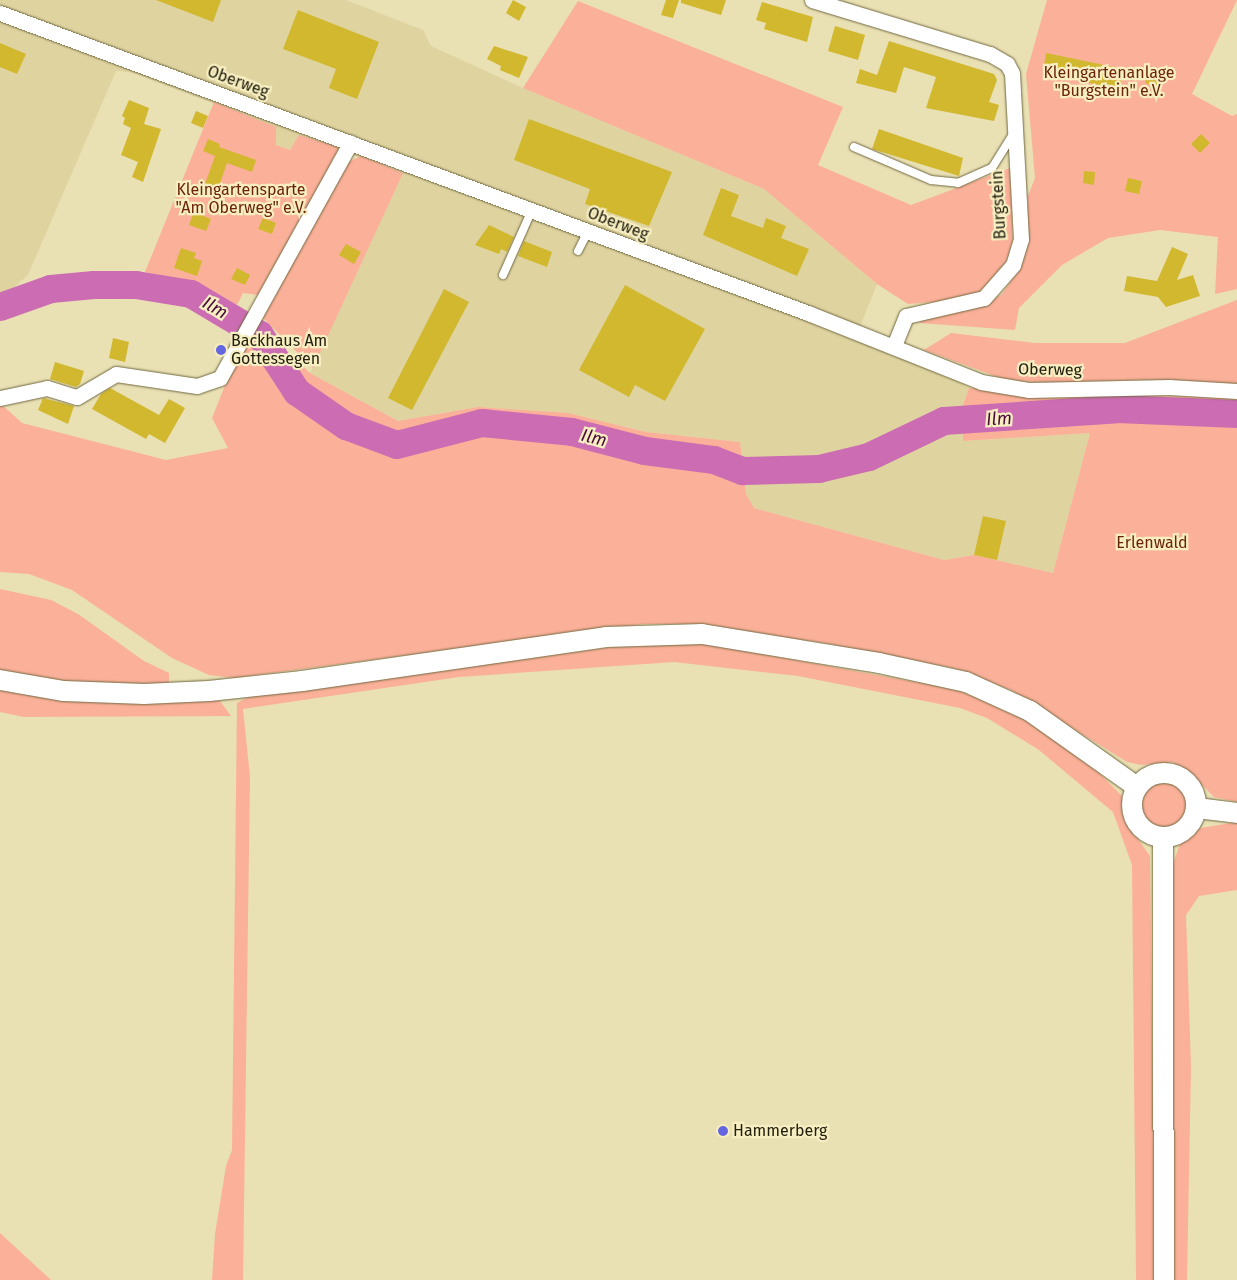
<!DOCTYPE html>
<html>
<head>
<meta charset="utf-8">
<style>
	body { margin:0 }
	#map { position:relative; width:1237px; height:1280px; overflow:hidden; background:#e9e0b4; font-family:"Fira Sans",sans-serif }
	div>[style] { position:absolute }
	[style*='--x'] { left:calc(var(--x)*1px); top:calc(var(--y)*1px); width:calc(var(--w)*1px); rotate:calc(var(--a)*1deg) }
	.built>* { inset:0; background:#dfd4a0 }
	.green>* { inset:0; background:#fbb099 }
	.round { border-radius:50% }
	.river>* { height:28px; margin:-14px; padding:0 14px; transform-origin:14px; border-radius:14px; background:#cc6cb2 }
	.building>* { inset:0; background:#d1b82f }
	.roads { filter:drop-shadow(0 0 1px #716840) drop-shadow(0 0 1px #716840) }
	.service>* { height:8px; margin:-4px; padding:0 4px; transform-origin:4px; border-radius:4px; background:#fff }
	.minor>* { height:15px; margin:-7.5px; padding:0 7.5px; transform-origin:7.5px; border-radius:7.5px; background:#fff }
	.secondary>* { height:20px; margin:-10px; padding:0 10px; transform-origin:10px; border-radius:10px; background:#fff }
	.secondary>.ring { margin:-10px; padding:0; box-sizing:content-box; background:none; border:20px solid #fff; border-radius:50% }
	.dots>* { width:14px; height:14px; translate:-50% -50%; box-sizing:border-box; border:2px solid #f7eec1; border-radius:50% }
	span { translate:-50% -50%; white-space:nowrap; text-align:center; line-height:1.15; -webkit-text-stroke:4.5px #f7eec1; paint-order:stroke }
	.park-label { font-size:16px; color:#6b240b }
	.street-label { font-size:16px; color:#242010 }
	.poi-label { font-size:16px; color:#242010 }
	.left { translate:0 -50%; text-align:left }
	.water-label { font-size:18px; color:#490c3c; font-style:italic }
</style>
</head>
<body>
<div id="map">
	<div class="built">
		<div style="clip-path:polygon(0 0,346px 0,423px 30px,431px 46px,523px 88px,764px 189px,877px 284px,855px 339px,949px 376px,969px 388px,962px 408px,964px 441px,1090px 433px,1053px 573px,974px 555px,944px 560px,754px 508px,746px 494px,740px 442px,646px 432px,568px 413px,478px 407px,398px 421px,310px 373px,402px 173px,299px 135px,290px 150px,276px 145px,276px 127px,131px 72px,116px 71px,28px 275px,0 300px)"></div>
	</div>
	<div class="green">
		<div style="clip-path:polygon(1047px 0,1237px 0,1192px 94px,1232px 116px,1237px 114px,1237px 289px,1215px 294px,1218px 237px,1160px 230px,1108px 238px,1062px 265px,1019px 308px,1015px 330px,920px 323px,924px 316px,984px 305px,1002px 294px,1019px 269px,1026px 245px,1028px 196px,1035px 178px,1026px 74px)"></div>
		<div style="clip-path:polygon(578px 1px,843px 107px,818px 165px,911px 205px,1010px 168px,1013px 247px,994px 285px,970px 299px,908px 304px,877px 284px,764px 189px,523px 88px)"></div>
		<div style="clip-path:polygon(214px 102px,276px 127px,276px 145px,290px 150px,299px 135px,338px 147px,339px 153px,258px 295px,243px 293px,237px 305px,206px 287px,145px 272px)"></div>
		<div style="clip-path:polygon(361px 156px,403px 173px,313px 368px,261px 316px,346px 163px)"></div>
		<div style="clip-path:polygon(1237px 300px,1237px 385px,1146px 380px,1047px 383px,1006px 380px,924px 350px,951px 333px,1035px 343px,1125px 343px)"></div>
		<div style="clip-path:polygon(259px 325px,310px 373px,398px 421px,478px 407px,568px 413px,646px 432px,740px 442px,746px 494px,754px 508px,944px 560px,974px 555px,1053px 573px,1090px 433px,963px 441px,962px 408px,969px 388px,1030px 395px,1237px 397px,1237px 802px,1214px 797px,1187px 770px,1172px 762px,1141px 765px,1127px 762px,1011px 690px,953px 668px,824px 643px,687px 624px,643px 624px,234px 678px,209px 675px,172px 658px,72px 590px,29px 574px,0 572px,0 403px,22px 423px,166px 460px,228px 448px,212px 418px,235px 360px,250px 336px,253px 340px)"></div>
		<div style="clip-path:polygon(0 589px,51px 600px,78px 614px,144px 661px,169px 673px,169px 684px,71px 682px,0 670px)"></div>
		<div style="clip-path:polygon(635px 644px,708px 644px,969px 692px,1026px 719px,1074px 748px,1123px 797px,1131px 829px,1150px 856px,1155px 1280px,1136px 1280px,1132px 865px,1113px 812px,1039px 750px,987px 718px,960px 708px,798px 676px,674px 662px,459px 677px,243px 709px,250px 777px,243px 1280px,212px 1280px,215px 1234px,226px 1166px,232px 1150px,237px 703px,250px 696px)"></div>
		<div style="clip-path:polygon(0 688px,220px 701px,231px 716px,24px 717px,0 712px)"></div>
		<div class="round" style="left:1140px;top:780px;width:48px;height:48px"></div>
		<div style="clip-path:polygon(1237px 822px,1237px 890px,1199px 896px,1186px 915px,1191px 1067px,1187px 1280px,1172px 1280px,1171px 869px,1180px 844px,1195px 829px)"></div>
		<div style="clip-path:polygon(0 1233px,51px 1280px,0 1280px)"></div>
	</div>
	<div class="river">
		<div style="--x:0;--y:307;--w:54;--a:-19.4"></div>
		<div style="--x:51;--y:289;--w:43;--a:-5.3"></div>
		<div style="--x:94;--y:285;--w:42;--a:0"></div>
		<div style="--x:136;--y:285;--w:56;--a:9.3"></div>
		<div style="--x:191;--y:294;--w:80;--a:30.7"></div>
		<div style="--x:260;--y:335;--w:68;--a:57"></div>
		<div style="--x:297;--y:392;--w:60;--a:34.8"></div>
		<div style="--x:346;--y:426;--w:54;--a:20.4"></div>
		<div style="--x:397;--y:445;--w:88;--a:-14.5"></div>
		<div style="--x:482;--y:423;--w:90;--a:5.7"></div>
		<div style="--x:572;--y:432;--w:75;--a:14.6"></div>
		<div style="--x:645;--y:451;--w:70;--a:7.4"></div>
		<div style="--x:714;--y:460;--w:31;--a:21"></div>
		<div style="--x:743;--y:471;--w:76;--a:-1.5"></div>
		<div style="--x:819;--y:469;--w:51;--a:-13.5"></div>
		<div style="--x:869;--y:457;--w:83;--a:-25.6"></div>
		<div style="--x:944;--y:421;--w:174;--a:-3.9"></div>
		<div style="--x:1118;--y:409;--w:119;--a:2.4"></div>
	</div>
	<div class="building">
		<div style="clip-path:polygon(156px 0,221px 0,213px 22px)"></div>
		<div style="clip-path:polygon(513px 0,526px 7px,519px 21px,506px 13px)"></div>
		<div style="clip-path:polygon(666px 0,679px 0,673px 18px,661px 15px)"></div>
		<div style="clip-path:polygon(681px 0,726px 0,721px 15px,681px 3px)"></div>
		<div style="clip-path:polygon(762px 2px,813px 17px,807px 42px,764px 29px,766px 23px,756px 20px)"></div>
		<div style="clip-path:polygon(298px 10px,379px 42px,357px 99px,329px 88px,336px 69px,283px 49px)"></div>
		<div style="clip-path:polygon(835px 26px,865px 35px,858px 60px,828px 51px)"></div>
		<div style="clip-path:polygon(889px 41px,994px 74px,997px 80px,989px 102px,999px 105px,994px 121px,926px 108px,936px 77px,904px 67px,896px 93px,856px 83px,860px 69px,877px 75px)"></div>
		<div style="clip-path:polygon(0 43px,26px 54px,17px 74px,0 67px)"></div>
		<div style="clip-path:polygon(494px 46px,528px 57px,519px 78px,500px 70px,501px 66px,487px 59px)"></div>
		<div style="clip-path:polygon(1046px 53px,1124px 69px,1120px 86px,1116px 89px,1043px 72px)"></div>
		<div style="clip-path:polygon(1148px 71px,1161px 75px,1158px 87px,1145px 83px)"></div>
		<div style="clip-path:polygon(129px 100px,149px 108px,144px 124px,161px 129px,143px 182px,132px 177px,138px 162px,121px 155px,131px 128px,123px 124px,125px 118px,122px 116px)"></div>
		<div style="clip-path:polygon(196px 111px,208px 116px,203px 128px,191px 123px)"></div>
		<div style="clip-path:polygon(529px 119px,672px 172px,649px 226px,585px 204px,590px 189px,514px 160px)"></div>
		<div style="clip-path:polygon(879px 129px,963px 158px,959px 176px,872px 149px)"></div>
		<div style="clip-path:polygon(1201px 134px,1210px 143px,1200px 153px,1191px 144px)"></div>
		<div style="clip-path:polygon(208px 139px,220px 144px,219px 147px,256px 160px,252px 172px,227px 163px,217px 192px,204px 187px,215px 156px,203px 151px)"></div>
		<div style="clip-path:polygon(1084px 171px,1095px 172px,1094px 185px,1083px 183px)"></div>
		<div style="clip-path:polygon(1128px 178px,1142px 181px,1139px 194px,1125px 191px)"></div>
		<div style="clip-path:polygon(721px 188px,739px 195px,731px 216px,763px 228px,766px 218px,786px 226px,781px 238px,809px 249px,797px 276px,703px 235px)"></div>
		<div style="clip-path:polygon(194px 212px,211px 219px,206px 231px,189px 225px)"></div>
		<div style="clip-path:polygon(263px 218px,276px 223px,272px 234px,258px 229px)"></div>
		<div style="clip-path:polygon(489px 225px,514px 237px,507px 252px,501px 249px,499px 254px,475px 245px)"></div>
		<div style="clip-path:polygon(524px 241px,552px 252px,547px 267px,518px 256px)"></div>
		<div style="clip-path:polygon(346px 244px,361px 252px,354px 264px,339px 255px)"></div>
		<div style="clip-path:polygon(1172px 247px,1188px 254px,1177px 280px,1193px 275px,1200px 296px,1166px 307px,1158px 297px,1124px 291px,1127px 276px,1157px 281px)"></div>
		<div style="clip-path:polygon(181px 248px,196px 253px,194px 258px,202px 261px,197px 276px,174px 268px)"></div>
		<div style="clip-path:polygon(237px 268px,250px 275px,245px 285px,231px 279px)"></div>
		<div style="clip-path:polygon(625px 285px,705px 329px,665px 401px,635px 385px,629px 397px,579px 370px)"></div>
		<div style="clip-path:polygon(444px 289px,469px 302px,412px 410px,388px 398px)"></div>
		<div style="clip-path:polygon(113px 338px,129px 342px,125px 362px,109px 358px)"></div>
		<div style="clip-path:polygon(55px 362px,84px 371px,80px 384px,76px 387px,50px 379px)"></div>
		<div style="clip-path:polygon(110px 388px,159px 415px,169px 399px,185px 408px,165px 443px,149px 434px,146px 439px,92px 409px,101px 394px)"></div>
		<div style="clip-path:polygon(43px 398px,74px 406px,68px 424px,38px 410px)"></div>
		<div style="clip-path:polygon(983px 516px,1006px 521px,997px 560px,974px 555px)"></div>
	</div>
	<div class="roads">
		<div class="service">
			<div style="--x:854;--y:147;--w:84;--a:23.2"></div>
			<div style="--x:931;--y:180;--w:27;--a:6"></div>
			<div style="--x:958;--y:183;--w:37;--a:-24"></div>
			<div style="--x:992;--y:168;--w:39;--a:-58"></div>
			<div style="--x:578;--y:251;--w:22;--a:-63"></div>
			<div style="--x:503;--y:275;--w:71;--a:-66"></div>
		</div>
		<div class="minor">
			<div style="--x:812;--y:0;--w:186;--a:16.9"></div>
			<div style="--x:990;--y:54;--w:20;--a:30"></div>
			<div style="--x:1007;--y:64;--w:10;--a:61"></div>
			<div style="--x:1012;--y:73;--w:166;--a:86.9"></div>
			<div style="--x:1021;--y:239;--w:27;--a:107"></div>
			<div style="--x:1013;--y:265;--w:44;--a:131.3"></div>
			<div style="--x:984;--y:298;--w:80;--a:167"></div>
			<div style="--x:906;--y:316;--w:31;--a:112"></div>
			<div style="--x:0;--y:13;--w:862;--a:20.37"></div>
			<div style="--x:808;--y:313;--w:186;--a:21.7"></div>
			<div style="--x:981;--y:382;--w:49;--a:9.5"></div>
			<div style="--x:1029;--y:390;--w:140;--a:-1.2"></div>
			<div style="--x:1169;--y:387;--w:68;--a:3.4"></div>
			<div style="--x:0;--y:398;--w:48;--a:-12"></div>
			<div style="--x:47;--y:388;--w:31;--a:17"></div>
			<div style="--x:77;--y:397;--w:45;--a:-30.5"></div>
			<div style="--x:116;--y:374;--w:82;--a:8.4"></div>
			<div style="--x:197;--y:386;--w:24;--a:-19"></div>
			<div style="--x:220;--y:378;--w:269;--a:-61"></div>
		</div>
		<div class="secondary">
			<div style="--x:0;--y:680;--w:65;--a:9.8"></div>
			<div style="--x:64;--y:691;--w:80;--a:2.1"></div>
			<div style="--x:144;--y:694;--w:65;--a:-2.6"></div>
			<div style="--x:209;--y:691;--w:94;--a:-6.1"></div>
			<div style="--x:302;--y:681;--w:307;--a:-8.2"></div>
			<div style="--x:606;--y:637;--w:96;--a:-1.8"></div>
			<div style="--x:702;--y:634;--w:179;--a:9.3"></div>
			<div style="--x:879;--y:663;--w:89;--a:12.3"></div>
			<div style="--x:966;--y:682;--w:70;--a:24.4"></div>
			<div style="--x:1030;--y:711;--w:131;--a:35.4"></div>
			<div class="ring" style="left:1132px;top:773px;width:44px;height:44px"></div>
			<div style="--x:1197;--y:808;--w:40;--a:7.1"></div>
			<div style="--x:1163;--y:837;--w:443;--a:89.9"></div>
		</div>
	</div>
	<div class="dots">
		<div style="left:221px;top:350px;background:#6366df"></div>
		<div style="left:723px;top:1131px;background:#6366df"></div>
	</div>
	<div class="park-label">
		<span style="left:1109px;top:82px">Kleingartenanlage<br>"Burgstein" e.V.</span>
		<span style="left:241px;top:199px">Kleingartensparte<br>"Am Oberweg" e.V.</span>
		<span style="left:1152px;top:543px">Erlenwald</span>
	</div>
	<div class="street-label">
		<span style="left:238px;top:82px;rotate:20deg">Oberweg</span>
		<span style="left:999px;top:205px;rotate:-93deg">Burgstein</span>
		<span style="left:618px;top:224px;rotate:21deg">Oberweg</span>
		<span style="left:1050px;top:370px;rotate:1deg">Oberweg</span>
	</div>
	<div class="poi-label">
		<span class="left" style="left:231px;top:350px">Backhaus Am<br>Gottessegen</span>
		<span class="left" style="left:733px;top:1131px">Hammerberg</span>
	</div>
	<div class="water-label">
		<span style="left:215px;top:308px;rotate:31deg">Ilm</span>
		<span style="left:999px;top:419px;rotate:-3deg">Ilm</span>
		<span style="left:594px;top:438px;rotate:15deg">Ilm</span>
	</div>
</div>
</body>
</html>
